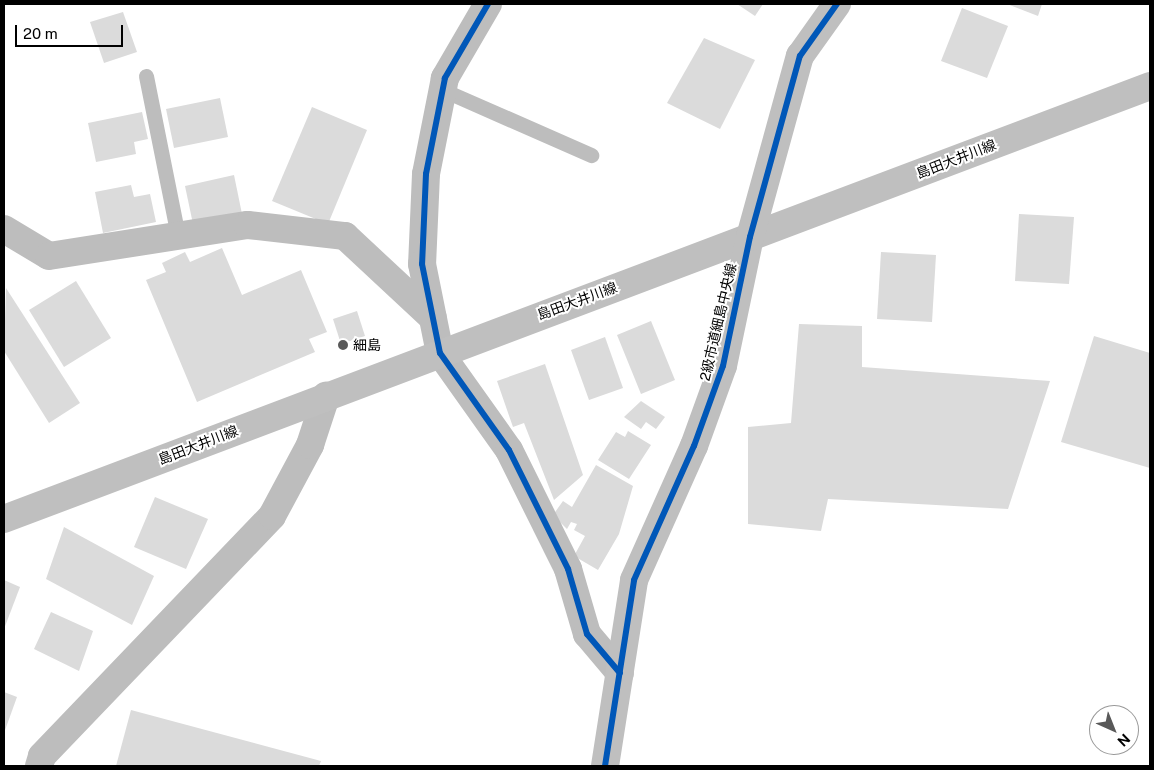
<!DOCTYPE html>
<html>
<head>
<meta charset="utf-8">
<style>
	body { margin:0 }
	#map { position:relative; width:1154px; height:770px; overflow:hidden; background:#fff; font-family:"Public Sans","Noto Sans JP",sans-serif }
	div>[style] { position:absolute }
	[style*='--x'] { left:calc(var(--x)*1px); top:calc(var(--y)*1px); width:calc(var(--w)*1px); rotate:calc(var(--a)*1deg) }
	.building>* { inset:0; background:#dbdbdb }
	.lane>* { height:15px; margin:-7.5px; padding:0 7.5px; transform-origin:7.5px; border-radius:7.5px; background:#bdbdbd }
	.street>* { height:28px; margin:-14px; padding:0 14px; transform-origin:14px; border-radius:14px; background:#bdbdbd }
	.secondary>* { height:28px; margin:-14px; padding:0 14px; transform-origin:14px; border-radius:14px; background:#bfbfbf }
	.cycleway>* { height:6px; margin:-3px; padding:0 3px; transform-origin:3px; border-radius:3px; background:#0057b8 }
	.dots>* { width:14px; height:14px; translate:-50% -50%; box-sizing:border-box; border:2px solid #fff; border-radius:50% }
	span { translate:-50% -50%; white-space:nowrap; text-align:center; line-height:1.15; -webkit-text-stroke:4px #fff; paint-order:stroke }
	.street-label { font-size:14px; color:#000 }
	.poi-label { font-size:14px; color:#000 }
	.left { translate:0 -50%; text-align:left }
	.frame { position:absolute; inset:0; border:5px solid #000; pointer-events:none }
	.north { position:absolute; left:1089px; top:705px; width:50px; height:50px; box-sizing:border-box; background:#fff; border:1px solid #999; border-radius:50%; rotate:136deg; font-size:14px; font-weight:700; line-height:20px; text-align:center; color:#000 }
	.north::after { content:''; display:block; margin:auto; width:18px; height:22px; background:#595959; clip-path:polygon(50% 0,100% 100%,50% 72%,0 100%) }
	.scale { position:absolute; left:15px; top:25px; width:108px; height:22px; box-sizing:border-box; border:2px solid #000; border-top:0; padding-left:6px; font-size:15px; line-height:18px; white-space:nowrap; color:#000; -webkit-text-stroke:4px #fff; paint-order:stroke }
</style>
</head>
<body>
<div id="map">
	<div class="building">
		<div style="clip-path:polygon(737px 4px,763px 4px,755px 16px)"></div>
		<div style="clip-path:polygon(1007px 4px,1042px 4px,1038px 16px)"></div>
		<div style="clip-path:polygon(962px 8px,1008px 26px,987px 78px,941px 61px)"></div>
		<div style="clip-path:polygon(123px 12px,137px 52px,104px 63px,90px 22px)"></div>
		<div style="clip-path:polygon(704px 38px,755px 60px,720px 129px,667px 103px)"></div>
		<div style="clip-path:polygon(220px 98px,228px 137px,174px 148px,166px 109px)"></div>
		<div style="clip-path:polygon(312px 107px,367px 130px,328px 224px,272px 201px)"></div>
		<div style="clip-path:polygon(142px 112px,148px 139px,134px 142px,136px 154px,96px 162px,88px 123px)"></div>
		<div style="clip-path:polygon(234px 175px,242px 214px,193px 224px,185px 186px)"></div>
		<div style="clip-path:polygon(131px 185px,134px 197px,150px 194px,156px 222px,103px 233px,95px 192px)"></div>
		<div style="clip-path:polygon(1019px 214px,1074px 217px,1069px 284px,1015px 281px)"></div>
		<div style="clip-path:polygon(222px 248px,242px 295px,301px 270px,327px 332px,309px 339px,315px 352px,197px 402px,146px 280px,166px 272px,162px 263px,185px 252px,190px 262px)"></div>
		<div style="clip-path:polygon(881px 252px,936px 255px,932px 322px,877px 319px)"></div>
		<div style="clip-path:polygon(76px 281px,111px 338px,64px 367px,29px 310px)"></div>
		<div style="clip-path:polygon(6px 288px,80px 403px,49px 423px,4px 351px)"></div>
		<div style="clip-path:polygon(357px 311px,365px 336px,341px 344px,333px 319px)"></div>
		<div style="clip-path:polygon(651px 321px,675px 380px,641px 394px,617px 335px)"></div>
		<div style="clip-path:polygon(799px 324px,862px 326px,862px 367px,1050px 381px,1008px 509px,828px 499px,821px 531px,748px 524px,748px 427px,791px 423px)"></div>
		<div style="clip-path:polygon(1094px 336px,1150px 353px,1150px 468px,1061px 442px)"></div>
		<div style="clip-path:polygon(605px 337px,623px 388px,589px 400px,571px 350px)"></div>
		<div style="clip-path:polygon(545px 364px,583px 475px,554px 500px,524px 423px,513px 427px,497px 381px)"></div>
		<div style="clip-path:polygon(641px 401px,665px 417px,656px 429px,646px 422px,641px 429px,624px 417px)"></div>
		<div style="clip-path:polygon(628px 431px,651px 445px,629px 479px,598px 460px,616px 432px,625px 437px)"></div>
		<div style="clip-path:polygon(596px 465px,633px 486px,619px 534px,598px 570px,574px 556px,585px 536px,574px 530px,577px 524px,571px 522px,567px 529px,553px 515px,563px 501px,572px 507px)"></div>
		<div style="clip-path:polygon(155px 497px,208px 519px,186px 569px,134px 547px)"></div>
		<div style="clip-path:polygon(64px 527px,154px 576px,132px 625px,46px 579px)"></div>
		<div style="clip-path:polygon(4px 580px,20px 587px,4px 629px)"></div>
		<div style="clip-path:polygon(51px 612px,93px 631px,79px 671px,34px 649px)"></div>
		<div style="clip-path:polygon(4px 692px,17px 697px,4px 733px)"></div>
		<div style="clip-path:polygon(131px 710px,321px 761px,319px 766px,116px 766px)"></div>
	</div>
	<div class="lane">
		<div style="--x:146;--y:76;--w:163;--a:78.7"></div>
		<div style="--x:443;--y:90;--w:162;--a:23.7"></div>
	</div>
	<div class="street">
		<div style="--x:488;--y:4;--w:86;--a:120.2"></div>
		<div style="--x:445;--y:78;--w:98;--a:101.2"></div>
		<div style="--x:426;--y:174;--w:90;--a:92.5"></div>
		<div style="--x:422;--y:264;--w:91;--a:78.6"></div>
		<div style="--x:440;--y:353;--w:119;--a:54.6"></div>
		<div style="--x:509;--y:450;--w:133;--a:63.6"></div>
		<div style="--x:568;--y:569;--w:68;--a:73.7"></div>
		<div style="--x:587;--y:634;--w:51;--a:49.8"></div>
		<div style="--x:4;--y:229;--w:52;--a:31"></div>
		<div style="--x:49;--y:256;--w:201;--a:-8.9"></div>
		<div style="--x:248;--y:225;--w:98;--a:6.5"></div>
		<div style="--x:345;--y:236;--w:120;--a:43"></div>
		<div style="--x:39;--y:766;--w:10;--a:-73"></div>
		<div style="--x:42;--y:756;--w:332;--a:-46.2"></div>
		<div style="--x:272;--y:516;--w:81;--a:-61.8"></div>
		<div style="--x:310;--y:445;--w:52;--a:-71.9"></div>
	</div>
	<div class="secondary">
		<div style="--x:4;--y:519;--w:1225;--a:-20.7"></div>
		<div style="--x:605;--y:766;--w:188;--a:-81.1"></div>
		<div style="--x:634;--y:580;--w:147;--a:-65.9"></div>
		<div style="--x:694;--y:446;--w:85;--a:-70.1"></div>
		<div style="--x:723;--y:366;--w:132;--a:-78.2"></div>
		<div style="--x:750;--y:237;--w:188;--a:-74.6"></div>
		<div style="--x:800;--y:56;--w:64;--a:-54.6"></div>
	</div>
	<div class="cycleway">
		<div style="--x:488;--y:4;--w:86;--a:120.2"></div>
		<div style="--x:445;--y:78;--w:98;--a:101.2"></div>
		<div style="--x:426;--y:174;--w:90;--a:92.5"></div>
		<div style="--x:422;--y:264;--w:91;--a:78.6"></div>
		<div style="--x:440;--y:353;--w:119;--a:54.6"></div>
		<div style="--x:509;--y:450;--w:133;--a:63.6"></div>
		<div style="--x:568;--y:569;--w:68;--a:73.7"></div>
		<div style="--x:587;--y:634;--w:51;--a:49.8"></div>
		<div style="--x:605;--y:766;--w:188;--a:-81.1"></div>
		<div style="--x:634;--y:580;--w:147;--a:-65.9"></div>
		<div style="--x:694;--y:446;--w:85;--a:-70.1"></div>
		<div style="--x:723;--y:366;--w:132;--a:-78.2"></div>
		<div style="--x:750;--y:237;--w:188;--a:-74.6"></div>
		<div style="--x:800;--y:56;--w:64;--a:-54.6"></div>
	</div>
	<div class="dots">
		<div style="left:343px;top:345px;background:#595959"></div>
	</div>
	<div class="street-label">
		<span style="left:956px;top:159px;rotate:-21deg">島田大井川線</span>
		<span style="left:577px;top:301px;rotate:-20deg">島田大井川線</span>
		<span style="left:718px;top:322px;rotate:-77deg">2級市道細島中央線</span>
		<span style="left:198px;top:445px;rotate:-21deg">島田大井川線</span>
	</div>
	<div class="poi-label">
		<span class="left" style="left:353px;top:345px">細島</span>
	</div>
	<div class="frame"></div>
	<div class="north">N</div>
	<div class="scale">20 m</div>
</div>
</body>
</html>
